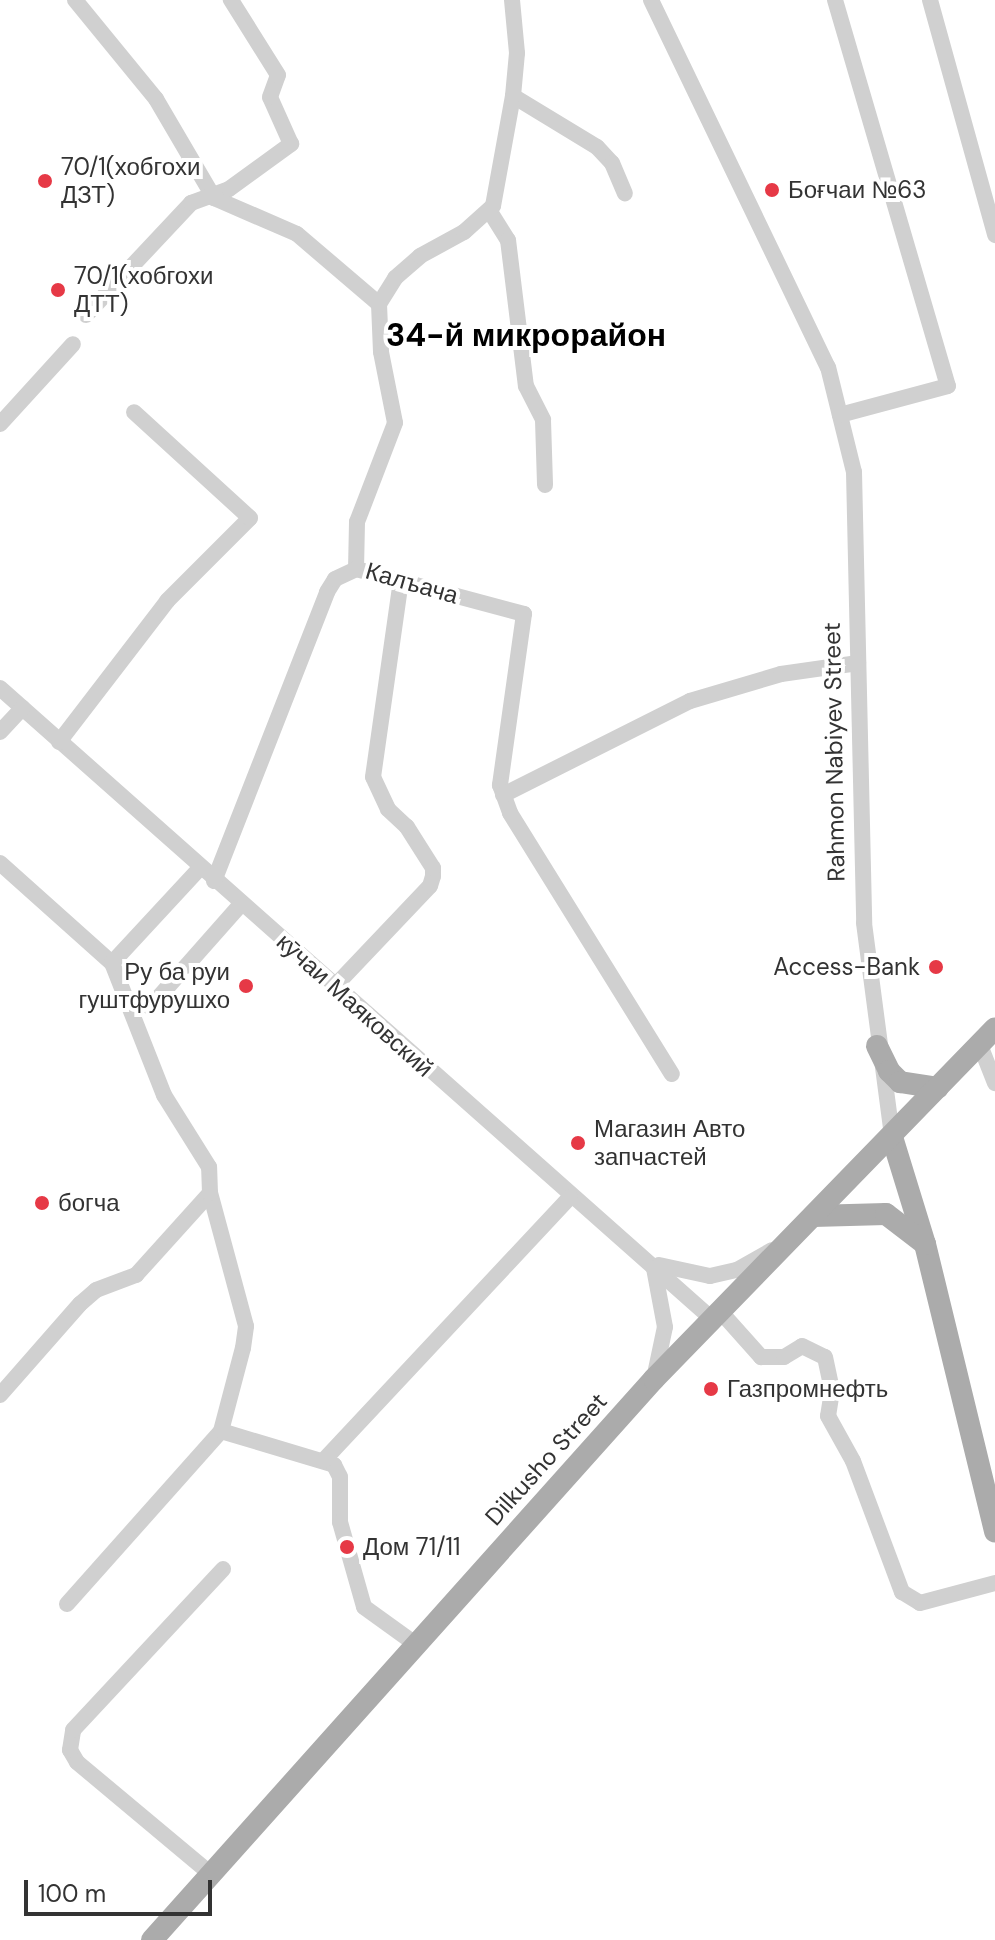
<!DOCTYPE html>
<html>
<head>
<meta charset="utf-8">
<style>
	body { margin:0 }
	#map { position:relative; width:995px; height:1940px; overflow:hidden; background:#fff; font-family:"DM Sans",sans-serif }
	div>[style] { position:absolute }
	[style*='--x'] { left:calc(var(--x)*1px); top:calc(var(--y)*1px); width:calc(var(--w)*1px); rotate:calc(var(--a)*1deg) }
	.minor>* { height:16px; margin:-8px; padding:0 8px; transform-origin:8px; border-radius:8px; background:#d0d0d0 }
	.major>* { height:22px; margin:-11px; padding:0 11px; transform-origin:11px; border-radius:11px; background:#ababab }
	.dots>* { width:22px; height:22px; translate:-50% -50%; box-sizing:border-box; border:4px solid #fff; border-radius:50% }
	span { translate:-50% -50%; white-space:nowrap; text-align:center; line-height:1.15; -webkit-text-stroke:8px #fff; paint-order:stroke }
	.poi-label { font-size:24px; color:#333 }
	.left { translate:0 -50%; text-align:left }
	.right { translate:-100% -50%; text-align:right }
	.street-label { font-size:24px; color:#333 }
	.district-label { font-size:32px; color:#000; font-weight:700 }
	.scale { position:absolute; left:24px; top:1880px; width:188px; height:36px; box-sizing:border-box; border:4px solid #333; border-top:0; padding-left:10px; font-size:24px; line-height:28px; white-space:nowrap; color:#333; -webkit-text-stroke:6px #fff; paint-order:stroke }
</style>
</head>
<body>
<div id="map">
	<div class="minor">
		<div style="--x:75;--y:0;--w:128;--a:50.7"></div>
		<div style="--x:156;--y:99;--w:115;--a:59.6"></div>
		<div style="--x:214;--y:198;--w:90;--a:23.4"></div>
		<div style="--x:297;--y:234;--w:108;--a:40.5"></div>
		<div style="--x:379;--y:304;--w:48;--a:87.6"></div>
		<div style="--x:381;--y:352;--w:72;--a:78.8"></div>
		<div style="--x:395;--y:423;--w:106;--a:111"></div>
		<div style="--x:357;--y:522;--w:47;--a:91.2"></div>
		<div style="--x:356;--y:569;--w:174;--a:15"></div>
		<div style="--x:524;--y:614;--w:173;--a:98"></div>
		<div style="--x:500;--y:785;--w:30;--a:70"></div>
		<div style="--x:510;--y:813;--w:307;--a:58.2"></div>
		<div style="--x:651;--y:0;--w:407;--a:64.3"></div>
		<div style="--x:828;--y:367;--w:108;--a:76.1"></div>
		<div style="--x:854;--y:472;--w:451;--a:88.7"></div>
		<div style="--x:864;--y:923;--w:216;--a:82.5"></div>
		<div style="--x:835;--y:0;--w:402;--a:73.7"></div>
		<div style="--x:948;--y:386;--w:112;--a:165"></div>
		<div style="--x:930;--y:0;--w:244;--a:74.5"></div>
		<div style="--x:513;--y:96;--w:98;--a:31.3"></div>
		<div style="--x:597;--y:147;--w:22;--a:47"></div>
		<div style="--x:612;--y:163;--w:33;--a:67"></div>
		<div style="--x:489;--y:210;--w:36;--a:58"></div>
		<div style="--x:508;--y:240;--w:147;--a:83"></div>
		<div style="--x:526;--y:386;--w:38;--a:63"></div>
		<div style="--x:543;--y:420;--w:65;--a:88.2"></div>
		<div style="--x:379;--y:304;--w:31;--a:-58"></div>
		<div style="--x:395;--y:278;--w:33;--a:-41"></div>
		<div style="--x:420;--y:256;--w:50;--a:-28.6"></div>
		<div style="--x:464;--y:232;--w:39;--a:-42"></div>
		<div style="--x:493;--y:206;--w:112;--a:-79.7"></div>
		<div style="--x:513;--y:96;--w:43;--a:-84.7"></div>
		<div style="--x:517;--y:53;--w:53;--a:-95.4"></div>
		<div style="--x:86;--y:315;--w:154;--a:-46.8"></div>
		<div style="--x:191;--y:203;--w:40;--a:-20.2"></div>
		<div style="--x:229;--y:189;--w:77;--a:-36"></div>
		<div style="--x:291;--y:144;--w:51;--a:-114.1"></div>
		<div style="--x:270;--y:97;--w:23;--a:-70"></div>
		<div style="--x:278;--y:75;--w:89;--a:-122.1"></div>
		<div style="--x:0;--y:424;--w:108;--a:-47.6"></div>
		<div style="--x:0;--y:688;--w:951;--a:41.55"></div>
		<div style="--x:0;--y:732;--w:33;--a:-47"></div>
		<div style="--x:59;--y:742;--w:178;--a:-52.5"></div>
		<div style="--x:167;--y:601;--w:117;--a:-45"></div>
		<div style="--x:250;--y:518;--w:157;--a:-137.6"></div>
		<div style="--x:503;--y:795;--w:209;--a:-26.7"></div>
		<div style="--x:690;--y:701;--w:95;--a:-16.5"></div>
		<div style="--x:781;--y:674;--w:78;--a:-8.1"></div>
		<div style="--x:0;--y:863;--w:150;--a:41.8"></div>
		<div style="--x:214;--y:881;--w:310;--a:-68.6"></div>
		<div style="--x:327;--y:592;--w:15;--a:-58"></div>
		<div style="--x:335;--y:579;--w:23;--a:-25"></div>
		<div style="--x:334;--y:987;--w:139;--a:-46.5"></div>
		<div style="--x:430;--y:886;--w:10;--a:-73"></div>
		<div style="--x:433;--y:876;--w:8;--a:-90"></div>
		<div style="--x:433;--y:868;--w:49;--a:-122.4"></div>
		<div style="--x:407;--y:827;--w:26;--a:-137"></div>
		<div style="--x:388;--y:809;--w:35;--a:-115"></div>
		<div style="--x:373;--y:777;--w:198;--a:-81.9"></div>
		<div style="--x:150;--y:1007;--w:137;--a:-48.5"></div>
		<div style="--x:980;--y:1045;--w:41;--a:68.5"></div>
		<div style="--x:659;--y:1265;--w:52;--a:12.2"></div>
		<div style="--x:710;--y:1276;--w:28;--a:-13"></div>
		<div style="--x:737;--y:1270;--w:40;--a:-29.7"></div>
		<div style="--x:720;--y:1311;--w:62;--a:48.3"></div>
		<div style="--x:761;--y:1357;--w:23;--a:0"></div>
		<div style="--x:784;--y:1357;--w:21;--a:-31"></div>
		<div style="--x:802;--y:1346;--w:25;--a:26"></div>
		<div style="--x:825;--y:1357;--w:35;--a:78"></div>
		<div style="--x:832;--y:1391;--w:25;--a:99"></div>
		<div style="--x:828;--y:1416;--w:51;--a:60.9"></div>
		<div style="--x:853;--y:1461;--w:140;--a:69.5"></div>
		<div style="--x:902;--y:1592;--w:21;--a:31"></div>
		<div style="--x:920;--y:1603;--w:78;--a:-14.9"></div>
		<div style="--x:654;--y:1379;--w:53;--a:-78.1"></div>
		<div style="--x:665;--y:1327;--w:60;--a:-100.6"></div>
		<div style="--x:0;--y:1395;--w:121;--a:-48.7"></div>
		<div style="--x:80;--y:1304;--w:21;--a:-41"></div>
		<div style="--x:96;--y:1290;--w:43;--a:-20.6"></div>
		<div style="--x:136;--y:1275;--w:110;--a:-47.9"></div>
		<div style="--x:221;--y:1431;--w:118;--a:16.7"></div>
		<div style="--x:334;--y:1465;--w:13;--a:63"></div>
		<div style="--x:340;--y:1477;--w:45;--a:90"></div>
		<div style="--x:340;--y:1522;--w:88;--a:74.2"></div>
		<div style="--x:364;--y:1607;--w:62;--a:35.8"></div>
		<div style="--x:324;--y:1460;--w:360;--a:-46.9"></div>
		<div style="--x:67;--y:1604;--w:232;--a:-48.3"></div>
		<div style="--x:221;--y:1431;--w:86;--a:-75.2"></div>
		<div style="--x:243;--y:1348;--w:22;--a:-82"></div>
		<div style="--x:246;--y:1326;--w:138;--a:-105.1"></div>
		<div style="--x:210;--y:1193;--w:26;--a:-92"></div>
		<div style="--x:209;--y:1167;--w:85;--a:-122"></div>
		<div style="--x:164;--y:1095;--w:142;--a:-111.5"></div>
		<div style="--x:112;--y:963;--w:129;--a:-47.2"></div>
		<div style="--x:212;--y:1875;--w:176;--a:-140.1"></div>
		<div style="--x:77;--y:1762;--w:14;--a:-120"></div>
		<div style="--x:70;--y:1750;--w:20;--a:-81"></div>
		<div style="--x:73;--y:1730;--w:220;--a:-47"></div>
	</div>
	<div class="major">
		<div style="--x:877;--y:1046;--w:28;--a:64"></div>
		<div style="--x:889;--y:1071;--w:16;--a:45"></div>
		<div style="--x:900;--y:1082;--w:38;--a:9"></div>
		<div style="--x:892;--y:1137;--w:112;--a:72.9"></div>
		<div style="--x:925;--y:1244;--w:296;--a:76.3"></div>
		<div style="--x:813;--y:1216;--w:73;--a:-1.6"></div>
		<div style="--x:886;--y:1214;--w:49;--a:37.6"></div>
		<div style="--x:152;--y:1940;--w:753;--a:-48.18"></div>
		<div style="--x:654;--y:1379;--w:489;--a:-45.8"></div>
	</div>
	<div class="dots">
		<div style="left:45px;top:181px;background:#e63946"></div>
		<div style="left:772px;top:190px;background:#e63946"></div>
		<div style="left:58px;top:290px;background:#e63946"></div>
		<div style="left:936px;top:967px;background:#e63946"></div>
		<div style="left:246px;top:986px;background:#e63946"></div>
		<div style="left:578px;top:1143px;background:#e63946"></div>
		<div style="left:42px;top:1203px;background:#e63946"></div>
		<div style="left:711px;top:1389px;background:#e63946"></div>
		<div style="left:347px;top:1547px;background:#e63946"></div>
	</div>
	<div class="poi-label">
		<span class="left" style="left:61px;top:181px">70/1(хобгохи<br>ДЗТ)</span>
		<span class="left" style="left:788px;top:190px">Боғчаи №63</span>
		<span class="left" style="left:74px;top:290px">70/1(хобгохи<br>ДТТ)</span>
		<span class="right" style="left:920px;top:967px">Access-Bank</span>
		<span class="right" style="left:230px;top:986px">Ру ба руи<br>гуштфурушхо</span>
		<span class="left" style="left:594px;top:1143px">Магазин Авто<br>запчастей</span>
		<span class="left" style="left:58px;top:1203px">богча</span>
		<span class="left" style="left:727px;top:1389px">Газпромнефть</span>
		<span class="left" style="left:363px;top:1547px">Дом 71/11</span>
	</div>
	<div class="street-label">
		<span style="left:412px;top:583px;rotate:16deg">Калъача</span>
		<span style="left:834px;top:752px;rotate:-91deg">Rahmon Nabiyev Street</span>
		<span style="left:355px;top:1005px;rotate:42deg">кӯчаи Маяковский</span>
		<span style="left:546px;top:1459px;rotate:-48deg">Dilkusho Street</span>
	</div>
	<div class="district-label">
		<span style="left:526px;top:335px">34-й микрорайон</span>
	</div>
	<div class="scale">100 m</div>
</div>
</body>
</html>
